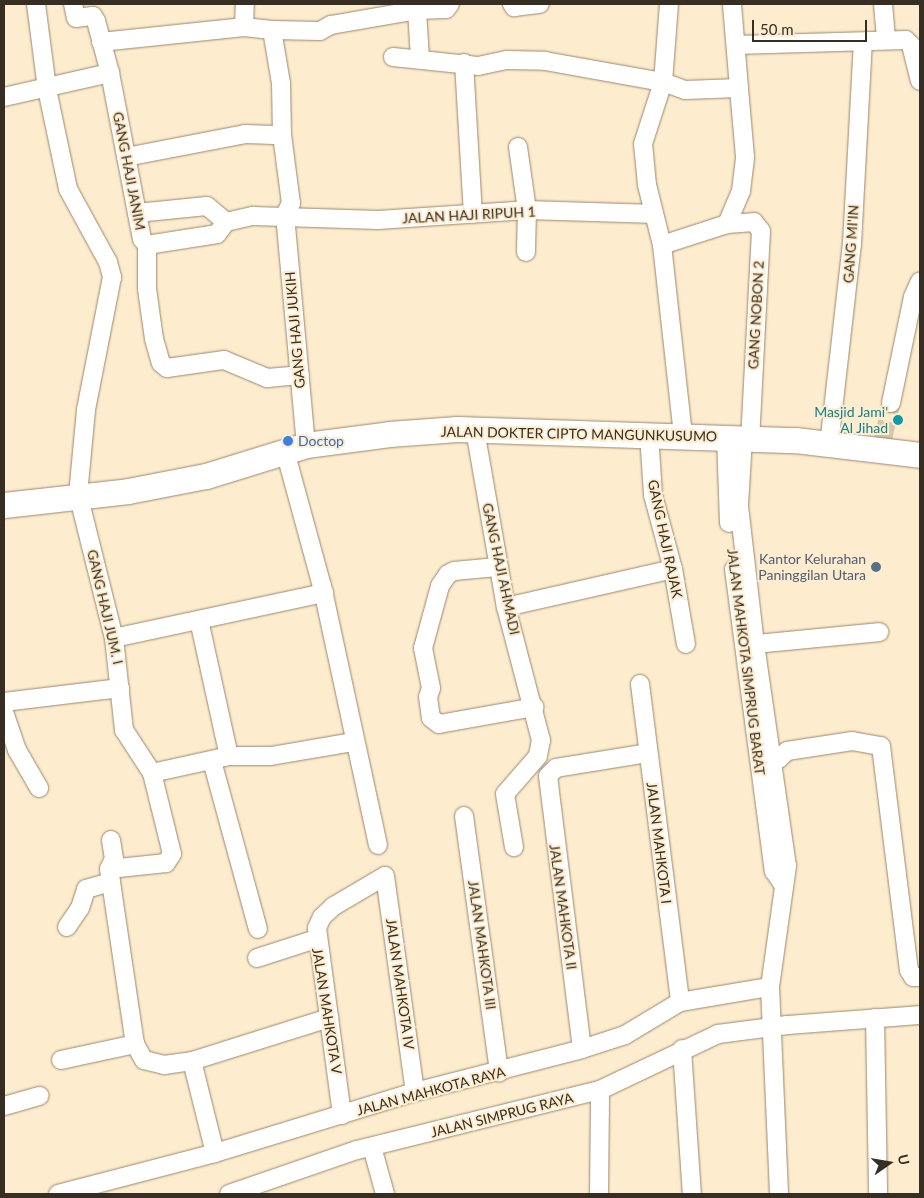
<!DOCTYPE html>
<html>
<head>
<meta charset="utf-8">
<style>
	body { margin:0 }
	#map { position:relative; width:924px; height:1198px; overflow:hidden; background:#feecce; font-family:Lato,sans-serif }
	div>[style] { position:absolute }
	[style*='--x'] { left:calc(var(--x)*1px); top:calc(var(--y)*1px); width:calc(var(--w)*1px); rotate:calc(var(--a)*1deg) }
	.minor-tunnel>* { height:18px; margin-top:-9px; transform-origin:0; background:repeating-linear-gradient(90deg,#d6c6ac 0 18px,transparent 0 27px) }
	.roads { filter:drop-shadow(0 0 1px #99886d) drop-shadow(0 0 1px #99886d) }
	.minor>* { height:18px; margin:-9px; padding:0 9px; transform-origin:9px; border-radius:9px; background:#fff }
	.secondary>* { height:25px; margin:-12.5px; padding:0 12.5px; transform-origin:12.5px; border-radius:12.5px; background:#fff }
	.dots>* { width:14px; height:14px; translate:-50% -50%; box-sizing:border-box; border:2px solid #feecce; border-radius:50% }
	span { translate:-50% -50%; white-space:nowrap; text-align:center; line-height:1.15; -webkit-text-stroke:4px #feecce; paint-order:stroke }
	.street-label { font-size:14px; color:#362e23 }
	.culture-label { font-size:14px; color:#0d838f }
	.right { translate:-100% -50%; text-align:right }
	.shop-label { font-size:14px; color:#366cbe }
	.left { translate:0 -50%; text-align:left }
	.service-label { font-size:14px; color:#4e5e75 }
	.frame { position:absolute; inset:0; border:5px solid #362e23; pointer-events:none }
	.north { position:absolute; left:864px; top:1138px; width:50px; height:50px; -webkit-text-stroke:4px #feecce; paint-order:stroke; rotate:77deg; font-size:14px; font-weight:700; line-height:20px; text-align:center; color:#362e23 }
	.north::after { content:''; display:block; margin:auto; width:18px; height:22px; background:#362e23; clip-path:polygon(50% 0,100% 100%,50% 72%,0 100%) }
	.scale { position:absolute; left:752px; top:20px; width:115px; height:22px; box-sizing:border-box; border:2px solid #362e23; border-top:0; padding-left:6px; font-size:15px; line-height:18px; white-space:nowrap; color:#362e23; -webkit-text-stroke:4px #feecce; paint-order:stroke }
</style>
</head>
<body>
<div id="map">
	<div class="minor-tunnel">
		<div style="--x:883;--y:439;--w:37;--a:-77"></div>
	</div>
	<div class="roads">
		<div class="minor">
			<div style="--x:36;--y:4;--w:86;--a:82.6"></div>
			<div style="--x:47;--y:89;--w:102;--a:78.1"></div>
			<div style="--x:68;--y:189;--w:83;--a:61.3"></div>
			<div style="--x:108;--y:262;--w:16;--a:75"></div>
			<div style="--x:112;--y:277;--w:136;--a:101.1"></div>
			<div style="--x:86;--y:410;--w:84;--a:95.4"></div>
			<div style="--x:78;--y:494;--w:148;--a:76"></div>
			<div style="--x:114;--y:638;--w:93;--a:83.8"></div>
			<div style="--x:124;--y:730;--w:51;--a:56.9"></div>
			<div style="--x:152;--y:773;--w:83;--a:76.1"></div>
			<div style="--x:172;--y:854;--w:11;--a:124"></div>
			<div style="--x:166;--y:863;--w:57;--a:174"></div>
			<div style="--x:73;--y:4;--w:14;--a:78"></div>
			<div style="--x:76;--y:18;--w:17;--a:-7"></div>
			<div style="--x:93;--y:16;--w:6;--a:59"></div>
			<div style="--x:96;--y:21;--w:54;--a:74.9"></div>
			<div style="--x:110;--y:73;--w:169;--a:79.1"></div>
			<div style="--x:142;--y:239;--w:8;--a:50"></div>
			<div style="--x:147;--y:245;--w:71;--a:-8.9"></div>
			<div style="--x:217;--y:234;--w:15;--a:-53"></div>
			<div style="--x:226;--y:222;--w:28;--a:-13"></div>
			<div style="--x:253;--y:216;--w:125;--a:1.8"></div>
			<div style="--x:378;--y:220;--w:149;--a:-3.8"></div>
			<div style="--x:527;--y:210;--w:127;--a:1.8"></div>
			<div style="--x:416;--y:4;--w:6;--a:81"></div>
			<div style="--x:417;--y:10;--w:29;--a:-2"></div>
			<div style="--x:446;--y:9;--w:6;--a:-51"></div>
			<div style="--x:512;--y:4;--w:4;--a:56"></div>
			<div style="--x:514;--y:7;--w:26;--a:-7"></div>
			<div style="--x:669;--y:4;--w:78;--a:94.4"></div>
			<div style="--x:663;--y:82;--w:65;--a:107.9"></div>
			<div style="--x:643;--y:144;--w:41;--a:84.4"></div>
			<div style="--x:647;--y:185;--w:62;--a:76"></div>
			<div style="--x:662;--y:245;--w:190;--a:83.7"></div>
			<div style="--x:883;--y:4;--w:34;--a:85"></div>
			<div style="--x:244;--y:27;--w:23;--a:-88"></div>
			<div style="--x:272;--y:30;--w:48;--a:1.2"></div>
			<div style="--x:320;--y:31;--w:13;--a:-29"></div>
			<div style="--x:331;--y:25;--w:87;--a:-9.9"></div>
			<div style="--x:417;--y:10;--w:49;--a:86.5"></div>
			<div style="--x:101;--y:42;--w:144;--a:-6"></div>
			<div style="--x:244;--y:27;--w:28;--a:6"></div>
			<div style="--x:272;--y:30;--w:54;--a:80.4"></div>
			<div style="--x:281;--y:83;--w:52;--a:88.9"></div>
			<div style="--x:282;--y:135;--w:69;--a:82.5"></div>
			<div style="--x:291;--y:203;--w:13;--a:117"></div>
			<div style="--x:736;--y:45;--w:170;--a:-1.7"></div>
			<div style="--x:906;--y:40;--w:7;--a:45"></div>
			<div style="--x:911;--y:45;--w:37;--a:76"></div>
			<div style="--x:393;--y:57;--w:85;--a:6"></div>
			<div style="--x:478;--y:66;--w:29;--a:-12"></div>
			<div style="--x:506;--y:60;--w:39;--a:1"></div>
			<div style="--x:545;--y:61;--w:120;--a:10.1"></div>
			<div style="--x:663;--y:82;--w:23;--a:20"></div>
			<div style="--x:685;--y:90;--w:54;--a:-2.1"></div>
			<div style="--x:739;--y:88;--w:84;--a:-94.8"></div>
			<div style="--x:464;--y:63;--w:151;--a:86.6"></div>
			<div style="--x:4;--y:97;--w:109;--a:-12.8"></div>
			<div style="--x:518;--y:147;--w:64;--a:81.9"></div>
			<div style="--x:527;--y:210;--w:42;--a:91.4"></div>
			<div style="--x:126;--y:157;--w:121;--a:-10.9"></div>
			<div style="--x:245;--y:134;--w:37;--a:2"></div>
			<div style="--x:137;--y:213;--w:70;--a:-5.7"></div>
			<div style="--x:207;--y:206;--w:25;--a:40"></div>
			<div style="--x:285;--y:215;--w:231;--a:84.8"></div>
			<div style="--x:727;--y:224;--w:27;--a:-4"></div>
			<div style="--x:754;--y:222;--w:11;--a:52"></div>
			<div style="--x:761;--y:231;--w:207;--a:93"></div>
			<div style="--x:147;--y:245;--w:44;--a:90"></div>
			<div style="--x:147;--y:289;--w:50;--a:82"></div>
			<div style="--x:154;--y:339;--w:25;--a:74"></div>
			<div style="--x:161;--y:363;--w:8;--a:40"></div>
			<div style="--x:167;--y:368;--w:58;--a:-8"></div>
			<div style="--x:224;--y:360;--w:47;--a:22.7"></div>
			<div style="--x:267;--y:378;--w:33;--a:-5"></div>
			<div style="--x:662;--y:245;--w:68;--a:-17.9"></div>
			<div style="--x:727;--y:224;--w:36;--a:-67"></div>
			<div style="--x:741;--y:191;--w:34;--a:-83"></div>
			<div style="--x:745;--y:157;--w:69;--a:-95"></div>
			<div style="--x:891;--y:403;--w:108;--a:-78.3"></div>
			<div style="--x:913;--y:297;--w:17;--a:-66"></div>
			<div style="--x:475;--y:430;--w:180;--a:80.1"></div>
			<div style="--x:506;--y:607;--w:138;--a:75.3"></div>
			<div style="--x:541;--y:740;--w:16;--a:101"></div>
			<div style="--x:538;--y:756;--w:50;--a:131"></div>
			<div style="--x:505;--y:794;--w:54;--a:80.4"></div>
			<div style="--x:649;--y:434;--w:61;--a:86.2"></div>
			<div style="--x:653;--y:495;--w:77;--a:74.9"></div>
			<div style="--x:673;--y:569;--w:76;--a:80.2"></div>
			<div style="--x:726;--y:437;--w:86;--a:88"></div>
			<div style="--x:743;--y:438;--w:68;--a:93.4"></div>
			<div style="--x:739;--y:506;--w:139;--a:83.4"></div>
			<div style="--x:755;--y:644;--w:224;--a:81.8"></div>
			<div style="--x:787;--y:866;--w:122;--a:98"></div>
			<div style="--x:770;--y:987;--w:207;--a:87.5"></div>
			<div style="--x:829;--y:445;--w:202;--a:-83.5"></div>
			<div style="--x:852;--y:244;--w:202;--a:-86.9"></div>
			<div style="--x:285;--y:451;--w:140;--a:74.7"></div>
			<div style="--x:322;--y:586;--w:265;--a:77.8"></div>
			<div style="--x:497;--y:567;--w:43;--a:174.7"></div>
			<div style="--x:454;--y:571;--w:7;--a:153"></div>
			<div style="--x:448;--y:574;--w:14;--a:124"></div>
			<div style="--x:440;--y:586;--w:64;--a:105.3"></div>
			<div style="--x:423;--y:648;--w:41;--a:78.7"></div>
			<div style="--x:431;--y:688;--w:9;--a:108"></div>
			<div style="--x:428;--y:697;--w:21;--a:82"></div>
			<div style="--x:431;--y:718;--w:10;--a:37"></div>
			<div style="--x:439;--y:724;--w:97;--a:-10.1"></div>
			<div style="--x:734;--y:569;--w:305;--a:82.5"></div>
			<div style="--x:774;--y:871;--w:14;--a:56"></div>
			<div style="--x:506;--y:607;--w:171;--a:-12.8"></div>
			<div style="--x:199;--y:620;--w:139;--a:77.6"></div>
			<div style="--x:114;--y:638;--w:215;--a:-12.1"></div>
			<div style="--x:745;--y:645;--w:135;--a:-5.5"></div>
			<div style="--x:640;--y:684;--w:321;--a:82.8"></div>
			<div style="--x:4;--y:702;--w:117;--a:-6.9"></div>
			<div style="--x:4;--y:712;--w:40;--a:71.1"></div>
			<div style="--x:17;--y:750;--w:44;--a:59.9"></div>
			<div style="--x:779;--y:759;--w:11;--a:-45"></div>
			<div style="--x:787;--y:751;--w:66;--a:-8.7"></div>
			<div style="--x:852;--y:741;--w:29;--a:10"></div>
			<div style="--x:881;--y:746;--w:226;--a:82.9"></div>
			<div style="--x:909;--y:970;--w:8;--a:60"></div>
			<div style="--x:913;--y:977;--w:7;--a:0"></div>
			<div style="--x:212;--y:761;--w:174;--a:74.7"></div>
			<div style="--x:152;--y:773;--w:79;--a:-12.4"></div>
			<div style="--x:229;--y:756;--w:42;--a:0"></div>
			<div style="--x:271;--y:756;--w:84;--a:-9.6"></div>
			<div style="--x:464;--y:816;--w:259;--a:82.2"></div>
			<div style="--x:111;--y:840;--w:19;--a:81"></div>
			<div style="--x:114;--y:859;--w:11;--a:117"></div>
			<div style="--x:109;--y:869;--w:13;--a:81"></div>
			<div style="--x:111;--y:882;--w:164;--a:81.6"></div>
			<div style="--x:135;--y:1044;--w:18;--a:61"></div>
			<div style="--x:144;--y:1060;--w:21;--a:14"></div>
			<div style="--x:164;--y:1065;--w:28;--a:-8"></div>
			<div style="--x:192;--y:1061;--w:144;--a:-17.4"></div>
			<div style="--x:67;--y:927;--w:23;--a:-56"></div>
			<div style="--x:80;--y:908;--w:20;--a:-72"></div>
			<div style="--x:86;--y:889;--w:26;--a:-16"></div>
			<div style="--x:257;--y:958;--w:62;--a:-17.9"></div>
			<div style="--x:875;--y:1018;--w:176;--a:89"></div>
			<div style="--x:582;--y:1049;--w:275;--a:-97.1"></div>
			<div style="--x:548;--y:776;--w:11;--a:-45"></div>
			<div style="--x:556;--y:768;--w:93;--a:-9.3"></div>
			<div style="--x:682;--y:1049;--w:145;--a:86.1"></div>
			<div style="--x:61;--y:1060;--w:76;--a:-12.2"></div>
			<div style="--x:192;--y:1061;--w:95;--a:76"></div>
			<div style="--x:4;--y:1106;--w:37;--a:-16"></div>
			<div style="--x:342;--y:1115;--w:189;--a:-97.6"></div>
			<div style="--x:317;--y:928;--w:12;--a:-66"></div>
			<div style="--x:322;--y:917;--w:16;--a:-43"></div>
			<div style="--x:334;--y:906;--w:59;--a:-30.5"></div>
			<div style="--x:385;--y:876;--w:218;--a:82.1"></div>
			<div style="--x:372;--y:1147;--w:49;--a:74.5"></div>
			<div style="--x:58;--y:1194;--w:162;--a:-14.6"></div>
			<div style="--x:215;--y:1153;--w:209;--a:-17"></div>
			<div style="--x:415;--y:1092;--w:172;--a:-14.4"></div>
			<div style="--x:582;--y:1049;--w:45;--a:-18"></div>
			<div style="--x:625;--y:1035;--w:64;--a:-31"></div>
			<div style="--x:680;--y:1002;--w:91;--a:-9.5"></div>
			<div style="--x:229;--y:1194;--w:135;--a:-19"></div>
			<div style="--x:357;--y:1150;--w:250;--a:-13.9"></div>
			<div style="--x:600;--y:1090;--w:131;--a:-25.4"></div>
			<div style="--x:718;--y:1034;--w:70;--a:-7.4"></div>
			<div style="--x:787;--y:1025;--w:133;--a:-4.3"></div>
			<div style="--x:599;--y:1194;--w:104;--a:-89.4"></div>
		</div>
		<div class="secondary">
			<div style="--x:4;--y:505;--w:125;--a:-6.4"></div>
			<div style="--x:128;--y:491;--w:79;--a:-10.9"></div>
			<div style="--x:206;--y:476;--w:105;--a:-17.2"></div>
			<div style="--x:306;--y:445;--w:84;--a:-7.5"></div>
			<div style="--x:389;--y:434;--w:68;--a:-4.2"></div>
			<div style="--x:457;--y:429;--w:338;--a:1.9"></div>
			<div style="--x:795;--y:440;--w:126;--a:6.8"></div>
		</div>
	</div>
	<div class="dots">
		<div style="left:898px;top:420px;background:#0f9aa8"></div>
		<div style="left:288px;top:441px;background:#3f7fe0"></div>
		<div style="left:876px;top:567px;background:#5c6f8a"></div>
	</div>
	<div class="street-label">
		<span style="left:129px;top:171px;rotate:79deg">GANG HAJI JANIM</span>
		<span style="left:469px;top:215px;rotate:-3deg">JALAN HAJI RIPUH 1</span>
		<span style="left:851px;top:244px;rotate:-86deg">GANG MI'IN</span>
		<span style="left:756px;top:315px;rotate:-87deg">GANG NOBON 2</span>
		<span style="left:295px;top:330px;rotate:-95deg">GANG HAJI JUKIH</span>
		<span style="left:579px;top:434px;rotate:1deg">JALAN DOKTER CIPTO MANGUNKUSUMO</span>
		<span style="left:665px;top:539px;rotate:78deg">GANG HAJI RAJAK</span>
		<span style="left:501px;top:569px;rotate:78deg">GANG HAJI AHMADI</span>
		<span style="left:105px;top:607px;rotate:77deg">GANG HAJI JUM. I</span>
		<span style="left:746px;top:662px;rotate:83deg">JALAN MAHKOTA SIMPRUG BARAT</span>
		<span style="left:659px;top:843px;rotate:83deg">JALAN MAHKOTA I</span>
		<span style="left:563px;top:907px;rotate:82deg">JALAN MAHKOTA II</span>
		<span style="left:482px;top:945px;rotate:82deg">JALAN MAHKOTA III</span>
		<span style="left:400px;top:984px;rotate:82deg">JALAN MAHKOTA IV</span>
		<span style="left:327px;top:1011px;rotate:81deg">JALAN MAHKOTA V</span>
		<span style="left:431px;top:1091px;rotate:-15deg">JALAN MAHKOTA RAYA</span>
		<span style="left:502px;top:1115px;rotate:-14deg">JALAN SIMPRUG RAYA</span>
	</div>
	<div class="culture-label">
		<span class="right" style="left:888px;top:420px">Masjid Jami'<br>Al Jihad</span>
	</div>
	<div class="shop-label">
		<span class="left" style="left:298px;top:441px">Doctop</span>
	</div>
	<div class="service-label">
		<span class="right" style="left:866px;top:567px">Kantor Kelurahan<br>Paninggilan Utara</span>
	</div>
	<div class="frame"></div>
	<div class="north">U</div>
	<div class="scale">50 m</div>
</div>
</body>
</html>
